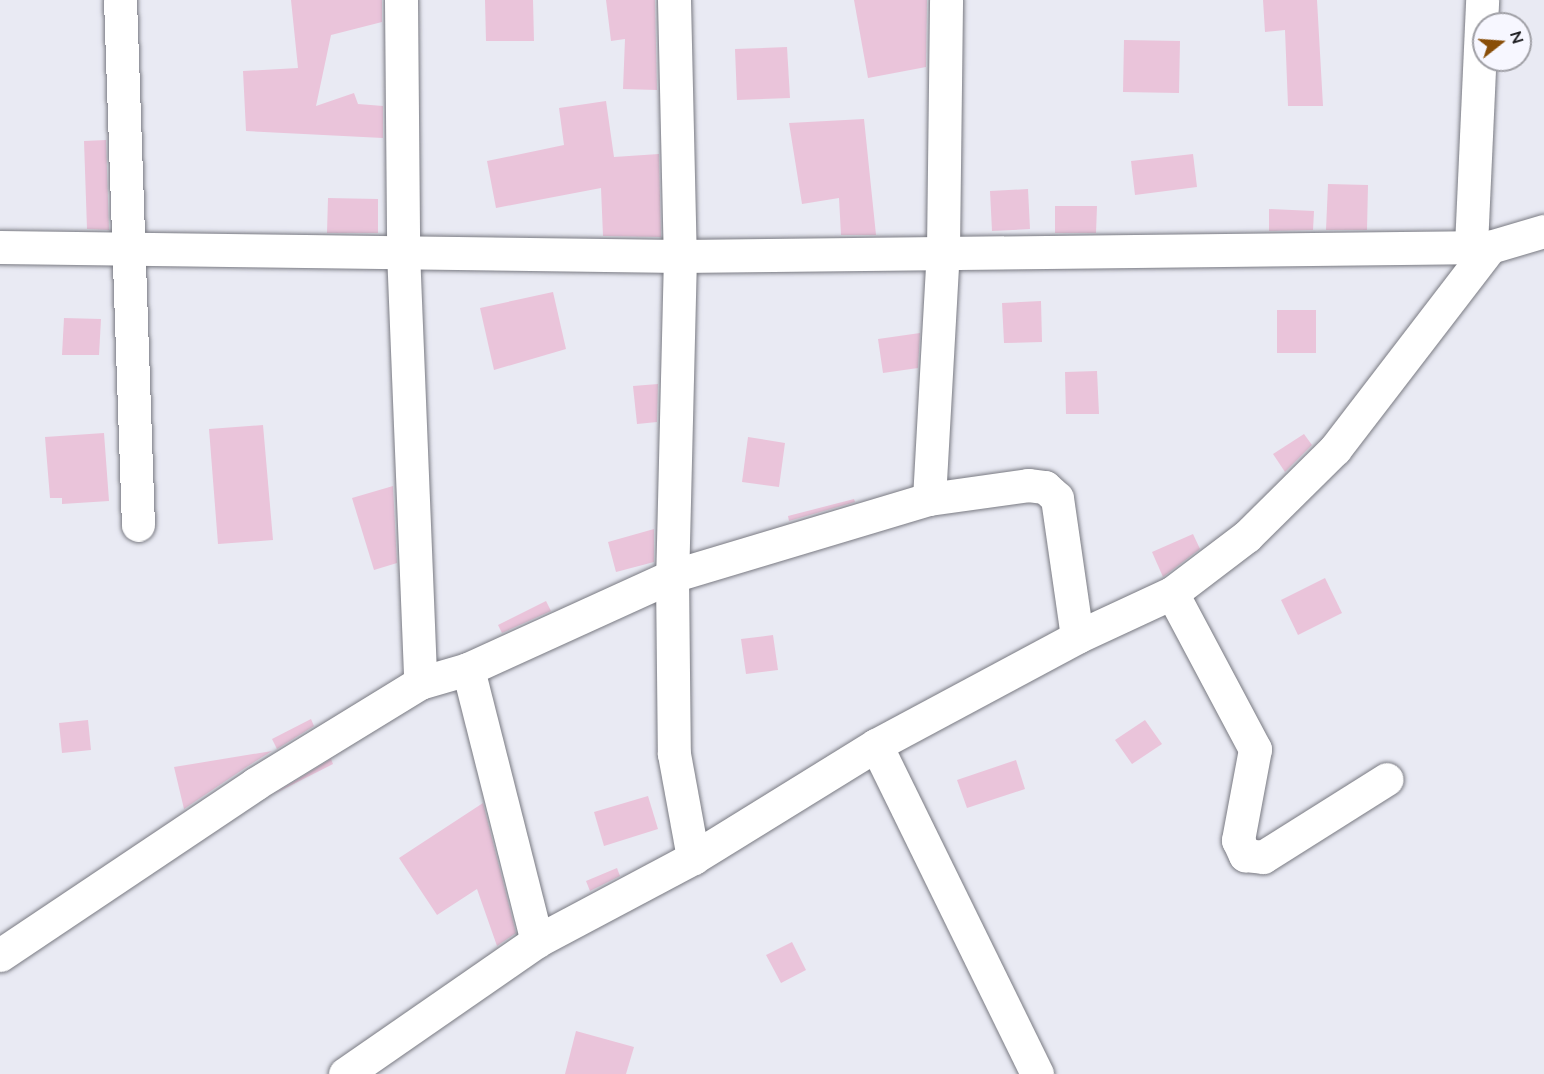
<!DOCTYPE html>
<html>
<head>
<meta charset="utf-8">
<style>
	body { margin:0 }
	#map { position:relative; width:1544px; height:1074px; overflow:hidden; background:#e9eaf3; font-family:Lato,sans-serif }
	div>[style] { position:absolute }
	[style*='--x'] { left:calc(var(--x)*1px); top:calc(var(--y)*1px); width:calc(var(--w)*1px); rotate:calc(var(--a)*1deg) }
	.building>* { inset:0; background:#eac4da }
	.roads { filter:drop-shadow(0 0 2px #797a82) drop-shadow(0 0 2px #797a82) }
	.minor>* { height:33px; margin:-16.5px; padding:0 16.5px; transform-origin:16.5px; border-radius:16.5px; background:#fff }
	span { translate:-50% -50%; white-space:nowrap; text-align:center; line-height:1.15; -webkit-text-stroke:4.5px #f7f7ff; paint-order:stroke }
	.north { position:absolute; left:1472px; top:12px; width:60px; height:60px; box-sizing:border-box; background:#f7f7ff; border:2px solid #9f9fa5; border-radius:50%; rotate:73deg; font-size:16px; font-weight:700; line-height:24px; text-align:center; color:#1a1a1d }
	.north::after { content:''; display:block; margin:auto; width:21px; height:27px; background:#894e08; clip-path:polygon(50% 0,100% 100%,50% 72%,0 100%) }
</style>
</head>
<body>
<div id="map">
	<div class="building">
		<div style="clip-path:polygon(291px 0,382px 0,382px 22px,331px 35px,316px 106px,354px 93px,358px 104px,383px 106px,383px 138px,246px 131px,243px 71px,298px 68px)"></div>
		<div style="clip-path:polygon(485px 0,533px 0,534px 41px,486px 41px)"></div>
		<div style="clip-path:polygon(606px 0,655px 0,657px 90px,623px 89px,625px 39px,611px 41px)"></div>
		<div style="clip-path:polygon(854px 0,927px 0,926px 67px,868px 78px)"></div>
		<div style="clip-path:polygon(1263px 0,1317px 0,1323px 106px,1288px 106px,1285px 30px,1265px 32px)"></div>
		<div style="clip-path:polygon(1124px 40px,1180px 41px,1179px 93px,1123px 92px)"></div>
		<div style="clip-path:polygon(787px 47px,790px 98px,737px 100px,735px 49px)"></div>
		<div style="clip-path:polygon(606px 101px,614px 157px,659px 154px,661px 237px,603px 236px,601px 188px,496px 208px,487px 161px,564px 145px,559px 108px)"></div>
		<div style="clip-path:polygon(864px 119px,876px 235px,841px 235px,839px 198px,802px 204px,789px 123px)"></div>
		<div style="clip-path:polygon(106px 140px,109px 230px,87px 229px,84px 141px)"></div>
		<div style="clip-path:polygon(1193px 154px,1197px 187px,1135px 195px,1131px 161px)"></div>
		<div style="clip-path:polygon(1328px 184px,1368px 185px,1367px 230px,1326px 230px)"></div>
		<div style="clip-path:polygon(1028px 189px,1030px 229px,992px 231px,990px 191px)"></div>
		<div style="clip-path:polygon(328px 198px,378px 199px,378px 233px,327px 233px)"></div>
		<div style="clip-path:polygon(1055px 206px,1097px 206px,1096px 233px,1055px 233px)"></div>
		<div style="clip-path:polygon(1269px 209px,1314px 211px,1313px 230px,1269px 231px)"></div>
		<div style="clip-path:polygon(553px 292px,566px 349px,494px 370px,480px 308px)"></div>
		<div style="clip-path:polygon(1041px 301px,1042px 342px,1004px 343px,1002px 303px)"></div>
		<div style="clip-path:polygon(1277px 310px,1316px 310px,1316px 353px,1277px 353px)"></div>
		<div style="clip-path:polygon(64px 318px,101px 319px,99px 355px,62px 355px)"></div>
		<div style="clip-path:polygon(920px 333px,918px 368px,883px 373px,878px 339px)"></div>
		<div style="clip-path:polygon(1097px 371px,1099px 414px,1066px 414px,1065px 372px)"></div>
		<div style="clip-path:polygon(658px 384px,657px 422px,637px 424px,633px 386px)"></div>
		<div style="clip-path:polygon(263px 425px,273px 540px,218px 544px,209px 429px)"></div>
		<div style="clip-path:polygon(104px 433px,109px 501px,62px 504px,62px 498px,50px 498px,45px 437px)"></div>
		<div style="clip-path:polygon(1304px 434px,1312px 445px,1285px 472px,1273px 454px)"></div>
		<div style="clip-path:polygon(748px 437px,785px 443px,779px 487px,742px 482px)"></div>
		<div style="clip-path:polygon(393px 486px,397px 563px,374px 570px,352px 498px)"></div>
		<div style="clip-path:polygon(854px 499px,855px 502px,789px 521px,788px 516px)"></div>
		<div style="clip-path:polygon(654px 529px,654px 562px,616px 572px,608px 542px)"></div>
		<div style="clip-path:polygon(1193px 534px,1200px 549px,1163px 577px,1152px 552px)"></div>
		<div style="clip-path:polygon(1325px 578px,1342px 613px,1298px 635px,1281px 600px)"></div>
		<div style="clip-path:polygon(546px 601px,551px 611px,502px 633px,498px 625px)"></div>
		<div style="clip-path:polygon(773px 635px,778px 670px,746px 674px,741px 639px)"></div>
		<div style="clip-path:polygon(311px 719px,314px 726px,277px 749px,272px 739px)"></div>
		<div style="clip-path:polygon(88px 720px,91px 750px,62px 753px,59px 723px)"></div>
		<div style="clip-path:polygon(1145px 720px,1162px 744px,1132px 764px,1115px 740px)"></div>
		<div style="clip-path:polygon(272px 751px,245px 768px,184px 809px,174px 767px)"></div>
		<div style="clip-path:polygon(331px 759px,333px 764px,274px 794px)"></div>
		<div style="clip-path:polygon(1016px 760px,1025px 789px,967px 808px,957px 780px)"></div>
		<div style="clip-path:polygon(648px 796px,658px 829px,604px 846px,594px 812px)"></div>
		<div style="clip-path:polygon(483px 803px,516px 933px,497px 946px,477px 889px,437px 915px,399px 858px)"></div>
		<div style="clip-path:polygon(617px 868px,620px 876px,590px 891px,586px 881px)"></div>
		<div style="clip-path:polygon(792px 942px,806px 970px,781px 983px,766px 955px)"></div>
		<div style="clip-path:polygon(576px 1031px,634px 1047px,626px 1074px,565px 1074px)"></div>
	</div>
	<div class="roads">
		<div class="minor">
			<div style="--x:120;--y:0;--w:525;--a:88.04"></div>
			<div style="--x:401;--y:0;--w:251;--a:89.5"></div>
			<div style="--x:403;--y:251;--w:432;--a:87.7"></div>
			<div style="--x:674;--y:0;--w:256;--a:88.7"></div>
			<div style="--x:680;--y:256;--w:320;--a:91.4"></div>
			<div style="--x:672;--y:576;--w:178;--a:89.4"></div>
			<div style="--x:674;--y:754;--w:106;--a:79.6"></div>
			<div style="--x:1471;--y:246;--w:246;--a:-87.4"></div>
			<div style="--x:0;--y:247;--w:680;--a:0.76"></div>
			<div style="--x:680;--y:256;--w:810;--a:-0.64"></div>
			<div style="--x:1490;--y:247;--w:56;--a:-16.5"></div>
			<div style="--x:929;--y:499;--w:100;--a:-8"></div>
			<div style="--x:1028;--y:485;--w:17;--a:7"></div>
			<div style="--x:1045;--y:487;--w:16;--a:43"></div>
			<div style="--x:1057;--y:498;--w:140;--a:81.8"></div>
			<div style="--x:1172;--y:593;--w:177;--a:62"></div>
			<div style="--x:1255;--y:749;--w:93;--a:100.6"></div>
			<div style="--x:1238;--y:840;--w:17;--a:65"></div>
			<div style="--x:1245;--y:855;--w:18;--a:6"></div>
			<div style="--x:1263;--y:857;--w:146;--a:-32.2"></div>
			<div style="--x:468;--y:669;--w:281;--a:75.8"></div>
			<div style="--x:876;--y:745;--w:366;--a:63.9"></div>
			<div style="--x:0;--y:955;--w:307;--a:-33.8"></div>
			<div style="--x:255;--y:784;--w:193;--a:-31.5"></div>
			<div style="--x:420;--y:683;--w:50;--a:-16.3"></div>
			<div style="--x:468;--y:669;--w:224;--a:-24.5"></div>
			<div style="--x:672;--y:576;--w:268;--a:-16.7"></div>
			<div style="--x:929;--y:499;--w:250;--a:-86.8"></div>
			<div style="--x:943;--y:249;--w:249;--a:-89.3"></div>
			<div style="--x:345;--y:1074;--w:234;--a:-34.7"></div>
			<div style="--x:537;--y:941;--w:177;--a:-28"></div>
			<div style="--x:693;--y:858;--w:215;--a:-31.7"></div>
			<div style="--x:876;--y:745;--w:228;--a:-28.2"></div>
			<div style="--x:1077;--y:637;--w:105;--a:-24.9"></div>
			<div style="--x:1172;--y:593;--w:94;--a:-37.2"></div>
			<div style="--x:1247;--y:536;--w:124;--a:-44.7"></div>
			<div style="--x:1335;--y:449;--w:255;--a:-52.5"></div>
		</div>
	</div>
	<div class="north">N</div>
</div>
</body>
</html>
